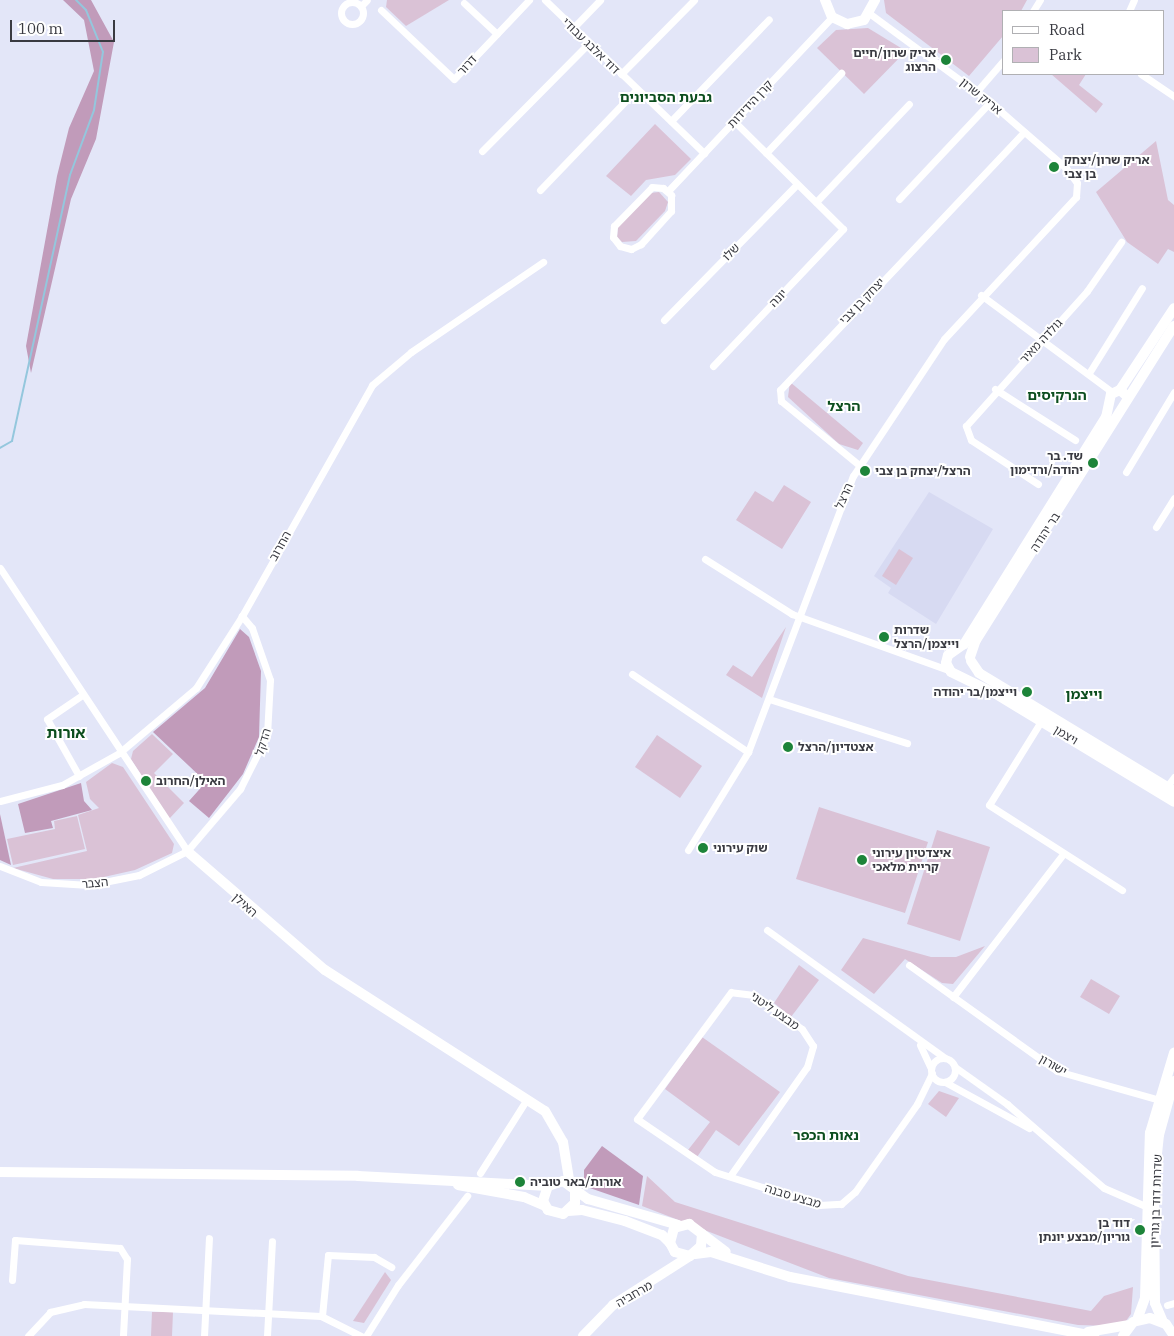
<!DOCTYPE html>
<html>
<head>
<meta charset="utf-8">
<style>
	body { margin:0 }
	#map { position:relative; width:1174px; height:1336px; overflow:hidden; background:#e3e6f8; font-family:"IBM Plex Serif","Noto Sans Hebrew",serif }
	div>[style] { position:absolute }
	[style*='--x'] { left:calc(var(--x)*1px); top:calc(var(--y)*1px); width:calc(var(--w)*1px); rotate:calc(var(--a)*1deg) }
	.built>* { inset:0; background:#d7daf2 }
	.green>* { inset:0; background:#dac2d6 }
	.forest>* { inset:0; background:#c19bba }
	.stream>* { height:2px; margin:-1px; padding:0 1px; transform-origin:1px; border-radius:1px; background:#94c7dd }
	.street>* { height:7px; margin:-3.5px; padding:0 3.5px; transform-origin:3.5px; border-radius:3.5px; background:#fff }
	.street>.ring { margin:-3.5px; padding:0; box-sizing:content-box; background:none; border:7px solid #fff; border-radius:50% }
	.secondary>* { height:10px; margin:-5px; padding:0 5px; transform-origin:5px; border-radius:5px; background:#fff }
	.dots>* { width:14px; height:14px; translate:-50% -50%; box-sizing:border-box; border:2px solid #fff; border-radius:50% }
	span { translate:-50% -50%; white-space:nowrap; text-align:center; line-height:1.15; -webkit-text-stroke:4px #fff; paint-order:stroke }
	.street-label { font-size:12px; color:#393a41 }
	.poi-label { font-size:12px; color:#393a41; font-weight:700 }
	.right { translate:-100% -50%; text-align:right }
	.left { translate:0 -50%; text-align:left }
	.neighbourhood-label { font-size:14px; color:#0c4e1e; font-weight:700 }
	.quarter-label { font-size:15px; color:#0c4e1e; font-weight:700 }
	.legend { position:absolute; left:1002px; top:10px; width:162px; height:65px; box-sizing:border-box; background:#fff; border:1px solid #b0b0b3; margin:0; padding:6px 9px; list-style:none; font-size:15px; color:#393a41 }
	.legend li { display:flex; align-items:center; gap:10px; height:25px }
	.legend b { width:25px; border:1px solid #b0b0b3 }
	.scale { position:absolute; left:10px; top:20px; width:105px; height:22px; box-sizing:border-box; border:2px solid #393a41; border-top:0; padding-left:6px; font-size:15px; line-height:18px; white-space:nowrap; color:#393a41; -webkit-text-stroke:4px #fff; paint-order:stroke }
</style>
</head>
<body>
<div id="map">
	<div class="built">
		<div style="clip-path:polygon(929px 492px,993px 529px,936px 624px,888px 593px,891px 588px,874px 576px)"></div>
	</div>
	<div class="green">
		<div style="clip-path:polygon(387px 0,449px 0,406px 26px,386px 7px)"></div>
		<div style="clip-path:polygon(884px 0,1027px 0,1021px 11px,1003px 11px,1003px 36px,969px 76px,886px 13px)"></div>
		<div style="clip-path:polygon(868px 28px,906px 51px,864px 94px,817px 48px,836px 30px)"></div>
		<div style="clip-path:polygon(1051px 74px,1086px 74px,1079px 85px,1103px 104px,1096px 113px)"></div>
		<div style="clip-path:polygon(655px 124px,691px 159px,675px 175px,646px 180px,631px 196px,606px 176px)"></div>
		<div style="clip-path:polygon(1156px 141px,1168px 200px,1174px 205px,1174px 252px,1168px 249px,1158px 264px,1127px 242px,1096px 192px)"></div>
		<div style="clip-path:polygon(659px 192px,668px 202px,665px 211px,636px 241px,622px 242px,617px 237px,618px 227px,650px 193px)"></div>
		<div style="clip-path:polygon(790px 382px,863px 443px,858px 450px,839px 444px,788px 397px)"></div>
		<div style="clip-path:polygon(784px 485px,811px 502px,782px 549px,736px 520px,755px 491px,773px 502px)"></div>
		<div style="clip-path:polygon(899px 549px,913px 558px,896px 585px,882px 576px)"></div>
		<div style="clip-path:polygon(786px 627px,762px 698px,726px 675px,733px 665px,752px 677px)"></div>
		<div style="clip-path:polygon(152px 734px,173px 754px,154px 773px,184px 803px,169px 819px,131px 759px,133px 751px)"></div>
		<div style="clip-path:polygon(657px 735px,702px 766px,680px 798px,635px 767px)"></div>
		<div style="clip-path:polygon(112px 763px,123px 767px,174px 844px,172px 853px,135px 870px,95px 879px,53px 879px,13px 868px,87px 851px,78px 815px,99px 808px,90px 799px,86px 782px)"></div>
		<div style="clip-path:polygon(819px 807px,928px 842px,905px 913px,796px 879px)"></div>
		<div style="clip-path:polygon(77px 816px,85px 849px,13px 865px,7px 839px,55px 829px,54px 821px)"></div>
		<div style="clip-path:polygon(937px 830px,990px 847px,960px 941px,907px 924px)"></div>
		<div style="clip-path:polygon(863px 938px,931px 957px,956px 957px,985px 946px,953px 984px,942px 983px,905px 959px,874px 994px,841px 970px)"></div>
		<div style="clip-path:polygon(799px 965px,819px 980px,791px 1017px,774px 1003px)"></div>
		<div style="clip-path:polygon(1091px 979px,1120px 996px,1109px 1014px,1080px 997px)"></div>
		<div style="clip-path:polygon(702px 1037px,780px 1092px,739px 1146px,716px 1130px,697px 1157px,688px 1150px,710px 1122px,665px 1089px)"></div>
		<div style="clip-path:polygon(939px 1091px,959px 1098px,946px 1117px,928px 1104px)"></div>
		<div style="clip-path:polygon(647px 1176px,675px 1202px,908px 1276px,1091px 1311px,1104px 1296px,1133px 1287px,1131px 1314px,1126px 1321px,1108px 1326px,1078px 1325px,829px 1278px,642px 1206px)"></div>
		<div style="clip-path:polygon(385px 1272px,391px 1280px,364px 1323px,353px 1321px)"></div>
		<div style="clip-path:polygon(152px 1312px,173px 1312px,172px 1336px,151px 1336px)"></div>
	</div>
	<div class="forest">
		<div style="clip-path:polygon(63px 0,91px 0,114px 42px,96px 139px,71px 199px,31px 373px,26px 346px,57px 176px,69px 128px,94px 71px,84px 20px)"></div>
		<div style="clip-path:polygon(240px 629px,249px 637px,261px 671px,259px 737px,243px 774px,209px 818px,189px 801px,206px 782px,153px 732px,205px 688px)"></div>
		<div style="clip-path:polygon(81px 783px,84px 801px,92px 810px,51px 821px,53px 828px,25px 833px,18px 804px)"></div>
		<div style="clip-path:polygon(0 814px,11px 865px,0 860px)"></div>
		<div style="clip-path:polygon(602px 1146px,643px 1176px,639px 1205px,584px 1186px,584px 1170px)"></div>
	</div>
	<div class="stream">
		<div style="--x:0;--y:448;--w:14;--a:-30"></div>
		<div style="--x:12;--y:441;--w:272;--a:-77.7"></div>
		<div style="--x:70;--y:175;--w:69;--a:-69.7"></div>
		<div style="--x:94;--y:110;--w:59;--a:-81.2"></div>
		<div style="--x:103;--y:52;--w:45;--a:-112"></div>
		<div style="--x:86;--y:10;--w:14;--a:-135"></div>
	</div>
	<div class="street">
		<div style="--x:545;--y:0;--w:221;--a:43.9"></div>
		<div class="ring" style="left:341px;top:2px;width:15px;height:15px"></div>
		<div style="--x:464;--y:3;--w:45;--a:43.2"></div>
		<div style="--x:361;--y:6;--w:8;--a:-45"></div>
		<div style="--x:381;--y:10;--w:100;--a:43.4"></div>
		<div style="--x:454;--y:79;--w:109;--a:-46.5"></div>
		<div style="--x:1033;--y:11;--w:13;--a:-58"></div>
		<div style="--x:1129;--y:11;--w:12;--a:-66"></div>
		<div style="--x:573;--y:28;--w:39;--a:-46"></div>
		<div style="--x:621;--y:74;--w:104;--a:-45.4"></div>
		<div style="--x:1141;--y:74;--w:40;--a:34"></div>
		<div style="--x:977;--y:91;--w:40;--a:-49"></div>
		<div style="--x:671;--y:121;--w:141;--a:-46.1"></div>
		<div style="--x:482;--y:151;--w:152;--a:-45.3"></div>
		<div style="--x:766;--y:153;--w:110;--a:-46.8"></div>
		<div style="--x:652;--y:187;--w:11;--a:5"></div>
		<div style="--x:663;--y:188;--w:11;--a:41"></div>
		<div style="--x:671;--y:195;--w:16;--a:90"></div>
		<div style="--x:671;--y:211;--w:45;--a:132.3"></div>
		<div style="--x:641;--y:244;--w:11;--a:153"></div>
		<div style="--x:631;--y:249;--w:11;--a:-165"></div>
		<div style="--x:620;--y:246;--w:11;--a:-128"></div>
		<div style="--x:613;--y:237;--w:11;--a:-85"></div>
		<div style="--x:614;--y:226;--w:54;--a:-45.7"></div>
		<div style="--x:540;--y:190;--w:140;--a:-46.2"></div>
		<div style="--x:668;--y:191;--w:239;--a:-46.7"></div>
		<div style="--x:899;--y:199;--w:133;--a:-46.8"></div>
		<div style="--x:816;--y:202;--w:135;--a:-46.5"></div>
		<div style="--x:981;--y:295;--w:163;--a:36.5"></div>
		<div style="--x:664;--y:320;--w:190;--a:-45.6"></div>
		<div style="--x:713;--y:366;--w:189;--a:-46.5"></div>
		<div style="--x:843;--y:229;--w:153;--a:-135.3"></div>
		<div style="--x:1089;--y:373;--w:100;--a:-58.1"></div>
		<div style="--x:995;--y:389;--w:95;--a:32.5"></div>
		<div style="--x:859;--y:465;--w:101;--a:-140.6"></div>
		<div style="--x:781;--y:401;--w:11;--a:-95"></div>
		<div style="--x:780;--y:390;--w:355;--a:-46.6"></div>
		<div style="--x:1126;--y:472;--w:93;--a:-59"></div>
		<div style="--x:1038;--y:484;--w:80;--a:-146.7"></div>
		<div style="--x:971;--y:440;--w:15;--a:-110"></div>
		<div style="--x:966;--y:426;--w:181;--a:-48.1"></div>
		<div style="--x:1087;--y:291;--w:60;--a:-55.2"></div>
		<div style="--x:1156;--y:527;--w:34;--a:-58"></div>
		<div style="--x:705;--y:559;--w:103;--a:32.3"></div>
		<div style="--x:792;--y:614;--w:166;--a:19.7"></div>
		<div style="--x:0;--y:568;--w:339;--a:56.5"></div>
		<div style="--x:632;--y:674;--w:140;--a:33.9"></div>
		<div style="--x:769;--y:699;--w:145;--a:17.7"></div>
		<div style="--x:1043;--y:718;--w:102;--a:121.8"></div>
		<div style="--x:989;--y:805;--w:158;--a:32.6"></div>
		<div style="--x:79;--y:776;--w:65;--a:-119.3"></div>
		<div style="--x:47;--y:719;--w:42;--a:-34.4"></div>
		<div style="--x:1165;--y:789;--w:15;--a:-53"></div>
		<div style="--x:0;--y:801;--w:64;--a:-14.5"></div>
		<div style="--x:62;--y:785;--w:65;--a:-29.3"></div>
		<div style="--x:119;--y:753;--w:101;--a:-40.2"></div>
		<div style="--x:196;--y:688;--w:85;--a:-57.4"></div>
		<div style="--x:242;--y:616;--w:265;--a:-60.6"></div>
		<div style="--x:372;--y:385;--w:51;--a:-40.2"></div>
		<div style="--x:411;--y:352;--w:160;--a:-34.3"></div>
		<div style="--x:688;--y:850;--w:115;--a:-58.5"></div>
		<div style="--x:748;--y:752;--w:295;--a:-69.2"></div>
		<div style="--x:853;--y:476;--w:164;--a:-56.4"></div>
		<div style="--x:944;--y:339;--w:194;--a:-47.1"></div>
		<div style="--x:1076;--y:197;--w:14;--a:-86"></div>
		<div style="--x:1077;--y:183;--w:19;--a:-126"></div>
		<div style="--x:1066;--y:168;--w:101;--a:-139"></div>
		<div style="--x:990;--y:102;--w:149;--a:-143.7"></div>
		<div style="--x:0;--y:866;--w:44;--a:21.3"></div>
		<div style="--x:41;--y:882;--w:48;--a:3.6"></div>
		<div style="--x:89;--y:885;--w:51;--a:-11.3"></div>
		<div style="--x:139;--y:875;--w:54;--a:-26.6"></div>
		<div style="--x:187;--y:851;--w:82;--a:-49.5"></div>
		<div style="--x:240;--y:789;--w:60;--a:-63.4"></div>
		<div style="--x:267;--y:735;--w:55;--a:-86.9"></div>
		<div style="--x:270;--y:680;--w:55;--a:-109.1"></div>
		<div style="--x:252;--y:628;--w:16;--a:-130"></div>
		<div style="--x:767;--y:930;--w:219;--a:35.7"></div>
		<div style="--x:909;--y:965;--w:182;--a:35.6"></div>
		<div style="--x:1057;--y:1071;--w:110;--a:15.8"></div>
		<div style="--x:953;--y:997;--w:180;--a:-52.4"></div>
		<div style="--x:920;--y:1045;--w:26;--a:65"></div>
		<div class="ring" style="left:931px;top:1058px;width:17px;height:17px"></div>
		<div style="--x:955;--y:1067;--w:64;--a:35.4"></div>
		<div style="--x:1007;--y:1104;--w:128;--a:40.9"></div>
		<div style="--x:1104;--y:1188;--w:50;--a:23.5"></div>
		<div style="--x:945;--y:1082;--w:96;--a:28.7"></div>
		<div style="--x:480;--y:1173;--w:88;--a:-57.6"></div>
		<div style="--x:730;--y:1176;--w:133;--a:-54.8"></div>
		<div style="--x:807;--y:1067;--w:22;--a:-74"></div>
		<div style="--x:813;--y:1046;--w:20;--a:-123"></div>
		<div style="--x:802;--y:1029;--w:59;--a:-144.7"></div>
		<div style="--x:754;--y:995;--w:23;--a:-173"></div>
		<div style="--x:731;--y:992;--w:158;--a:126.5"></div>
		<div style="--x:637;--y:1119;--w:94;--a:34.2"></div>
		<div style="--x:715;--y:1172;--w:109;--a:17.6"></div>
		<div style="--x:819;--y:1205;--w:22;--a:-3"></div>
		<div style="--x:841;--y:1204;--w:18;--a:-41"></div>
		<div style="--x:855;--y:1192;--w:108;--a:-54.8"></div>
		<div style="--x:917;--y:1104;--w:34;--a:-64"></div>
		<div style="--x:12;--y:1280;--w:40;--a:-85.7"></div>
		<div style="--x:15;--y:1240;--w:105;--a:4.4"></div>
		<div style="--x:120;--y:1248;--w:13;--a:58"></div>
		<div style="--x:127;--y:1259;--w:77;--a:93"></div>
		<div style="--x:1167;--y:1305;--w:7;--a:-16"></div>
		<div style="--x:322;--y:1316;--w:61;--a:-84.4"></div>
		<div style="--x:328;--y:1255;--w:46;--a:2.5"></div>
		<div style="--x:374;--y:1257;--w:20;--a:30"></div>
		<div style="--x:28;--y:1336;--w:33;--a:-47"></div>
		<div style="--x:50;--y:1312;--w:35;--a:-13"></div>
		<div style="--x:84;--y:1304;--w:237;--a:2.9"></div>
		<div style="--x:321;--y:1316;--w:45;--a:26.6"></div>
		<div style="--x:204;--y:1336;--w:98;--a:-87.1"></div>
		<div style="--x:267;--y:1336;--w:95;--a:-87"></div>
		<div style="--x:366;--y:1336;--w:60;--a:-57.9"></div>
		<div style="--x:398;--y:1285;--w:113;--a:-52.2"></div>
	</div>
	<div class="secondary">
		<div style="--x:825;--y:0;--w:18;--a:68"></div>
		<div style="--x:832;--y:17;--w:17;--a:25"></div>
		<div style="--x:847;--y:24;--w:17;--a:-13"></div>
		<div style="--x:864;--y:20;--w:23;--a:-61"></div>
		<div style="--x:1120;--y:390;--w:98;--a:-56.6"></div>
		<div style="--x:1128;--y:397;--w:11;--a:-139"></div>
		<div style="--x:1120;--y:390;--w:10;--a:156"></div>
		<div style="--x:1111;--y:394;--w:24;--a:102"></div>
		<div style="--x:1106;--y:417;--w:268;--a:122"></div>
		<div style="--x:964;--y:644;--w:19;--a:145"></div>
		<div style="--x:948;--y:655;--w:8;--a:104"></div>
		<div style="--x:946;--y:663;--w:10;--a:61"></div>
		<div style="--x:951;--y:672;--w:50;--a:26.1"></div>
		<div style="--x:996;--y:694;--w:208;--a:31.2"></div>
		<div style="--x:970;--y:657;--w:18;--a:-71"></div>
		<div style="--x:976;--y:640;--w:371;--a:-57.8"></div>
		<div style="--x:971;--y:661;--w:14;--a:56"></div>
		<div style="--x:979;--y:673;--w:228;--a:31.2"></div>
		<div style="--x:187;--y:851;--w:182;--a:40.8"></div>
		<div style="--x:325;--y:970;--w:261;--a:32.7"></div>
		<div style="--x:545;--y:1111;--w:36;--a:60"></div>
		<div style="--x:563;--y:1142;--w:44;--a:80.8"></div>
		<div style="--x:0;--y:1172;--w:358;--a:0.6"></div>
		<div style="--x:358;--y:1176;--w:190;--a:3"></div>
		<div style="--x:458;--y:1185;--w:67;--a:10.3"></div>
		<div style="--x:524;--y:1197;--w:23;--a:23"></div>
		<div style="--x:575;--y:1192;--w:11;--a:90"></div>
		<div style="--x:575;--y:1203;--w:16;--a:137"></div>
		<div style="--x:563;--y:1214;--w:16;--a:-165"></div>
		<div style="--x:548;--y:1210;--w:10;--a:-119"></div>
		<div style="--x:543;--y:1201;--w:16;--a:-72"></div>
		<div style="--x:548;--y:1186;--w:16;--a:-18"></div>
		<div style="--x:563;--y:1181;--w:31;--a:36"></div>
		<div style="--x:588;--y:1199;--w:94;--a:16.1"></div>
		<div style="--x:568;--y:1211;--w:14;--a:-4"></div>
		<div style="--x:582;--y:1210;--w:44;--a:14.3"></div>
		<div style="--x:625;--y:1221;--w:40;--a:21"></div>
		<div style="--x:662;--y:1235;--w:11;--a:45"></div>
		<div style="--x:702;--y:1234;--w:12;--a:95"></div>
		<div style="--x:701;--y:1246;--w:15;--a:138"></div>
		<div style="--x:690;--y:1256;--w:16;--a:-165"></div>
		<div style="--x:675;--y:1252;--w:10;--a:-119"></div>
		<div style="--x:670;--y:1243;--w:16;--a:-75"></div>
		<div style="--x:674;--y:1228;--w:16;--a:-15"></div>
		<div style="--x:689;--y:1224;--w:46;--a:37.1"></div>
		<div style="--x:695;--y:1254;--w:16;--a:-7"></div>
		<div style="--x:711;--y:1252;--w:83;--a:17.6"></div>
		<div style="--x:790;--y:1277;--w:310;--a:11"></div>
		<div style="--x:1137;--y:1320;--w:23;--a:-70"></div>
		<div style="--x:1145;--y:1298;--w:165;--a:-88.3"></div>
		<div style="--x:1150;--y:1133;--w:84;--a:-73.3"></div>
		<div style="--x:1163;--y:1322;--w:21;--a:-113"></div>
		<div style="--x:1155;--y:1303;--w:120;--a:-90.5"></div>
		<div style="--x:1154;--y:1183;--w:48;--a:-84.1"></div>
		<div style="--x:1159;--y:1135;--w:56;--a:-74.5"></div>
		<div style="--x:1088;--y:1332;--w:42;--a:-9.7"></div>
		<div style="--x:583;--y:1336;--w:43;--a:-45.9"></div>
		<div style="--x:613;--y:1305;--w:91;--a:-32.5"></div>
		<div style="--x:1123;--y:1336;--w:17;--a:-54"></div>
		<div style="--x:1133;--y:1322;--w:17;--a:-13"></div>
		<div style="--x:1150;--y:1318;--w:17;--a:21"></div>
		<div style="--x:1166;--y:1324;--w:14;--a:56"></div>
	</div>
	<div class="dots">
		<div style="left:946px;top:60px;background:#1d8439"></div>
		<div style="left:1054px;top:167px;background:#1d8439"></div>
		<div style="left:1093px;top:463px;background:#1d8439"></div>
		<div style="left:865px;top:471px;background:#1d8439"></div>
		<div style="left:884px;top:637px;background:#1d8439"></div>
		<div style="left:1027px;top:692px;background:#1d8439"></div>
		<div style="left:788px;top:747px;background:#1d8439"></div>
		<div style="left:146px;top:781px;background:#1d8439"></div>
		<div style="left:703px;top:848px;background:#1d8439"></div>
		<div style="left:862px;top:860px;background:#1d8439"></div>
		<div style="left:520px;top:1182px;background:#1d8439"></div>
		<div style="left:1140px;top:1230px;background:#1d8439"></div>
	</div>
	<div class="street-label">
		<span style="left:591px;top:46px;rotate:44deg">דוד אלבג עבודי</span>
		<span style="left:467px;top:65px;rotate:-47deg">דרור</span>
		<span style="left:981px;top:96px;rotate:39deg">אריק שרון</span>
		<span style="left:750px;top:104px;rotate:-47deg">קרן הידידות</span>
		<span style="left:731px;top:252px;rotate:-46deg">שלו</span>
		<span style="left:778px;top:298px;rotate:-46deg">יונה</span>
		<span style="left:862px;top:301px;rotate:-46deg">יצחק בן צבי</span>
		<span style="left:1041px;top:341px;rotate:-47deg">גולדה מאיר</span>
		<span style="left:844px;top:496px;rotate:-66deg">הרצל</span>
		<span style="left:1045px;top:532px;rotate:-57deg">בר יהודה</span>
		<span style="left:280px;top:546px;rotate:-61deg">החרוב</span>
		<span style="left:1066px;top:735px;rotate:31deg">ויצמן</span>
		<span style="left:263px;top:742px;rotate:-73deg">הדקל</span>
		<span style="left:95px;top:883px;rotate:-6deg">הצבר</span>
		<span style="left:245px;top:905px;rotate:42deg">האילן</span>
		<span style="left:775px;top:1011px;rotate:35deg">מבצע ליטני</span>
		<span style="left:1053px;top:1065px;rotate:30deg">ישורון</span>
		<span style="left:793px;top:1196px;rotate:17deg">מבצע סבנה</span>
		<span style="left:1156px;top:1201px;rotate:-88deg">שדרות דוד בן גוריון</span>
		<span style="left:634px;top:1294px;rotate:-30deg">מרחביה</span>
	</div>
	<div class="poi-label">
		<span class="right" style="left:936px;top:60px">אריק שרון/חיים<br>הרצוג</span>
		<span class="left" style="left:1064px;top:167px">אריק שרון/יצחק<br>בן צבי</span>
		<span class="right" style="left:1083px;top:463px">שד. בר<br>יהודה/ורדימון</span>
		<span class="left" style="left:875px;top:471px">הרצל/יצחק בן צבי</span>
		<span class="left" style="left:894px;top:637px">שדרות<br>וייצמן/הרצל</span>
		<span class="right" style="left:1017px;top:692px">וייצמן/בר יהודה</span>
		<span class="left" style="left:798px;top:747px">אצטדיון/הרצל</span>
		<span class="left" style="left:156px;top:781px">האילן/החרוב</span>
		<span class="left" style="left:713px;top:848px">שוק עירוני</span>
		<span class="left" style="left:872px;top:860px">איצדטיון עירוני<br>קריית מלאכי</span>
		<span class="left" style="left:530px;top:1182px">אורות/באר טוביה</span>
		<span class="right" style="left:1130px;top:1230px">דוד בן<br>גוריון/מבצע יונתן</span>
	</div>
	<div class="neighbourhood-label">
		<span style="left:666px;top:97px">גבעת הסביונים</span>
		<span style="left:1057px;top:395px">הנרקיסים</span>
		<span style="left:844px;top:406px">הרצל</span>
		<span style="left:1084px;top:694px">וייצמן</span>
		<span style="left:826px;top:1135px">נאות הכפר</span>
	</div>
	<div class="quarter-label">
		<span style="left:66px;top:733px">אורות</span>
	</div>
	<ul class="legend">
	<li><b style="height:6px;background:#fff"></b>Road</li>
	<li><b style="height:14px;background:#dac2d6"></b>Park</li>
	</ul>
	<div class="scale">100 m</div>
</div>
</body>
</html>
